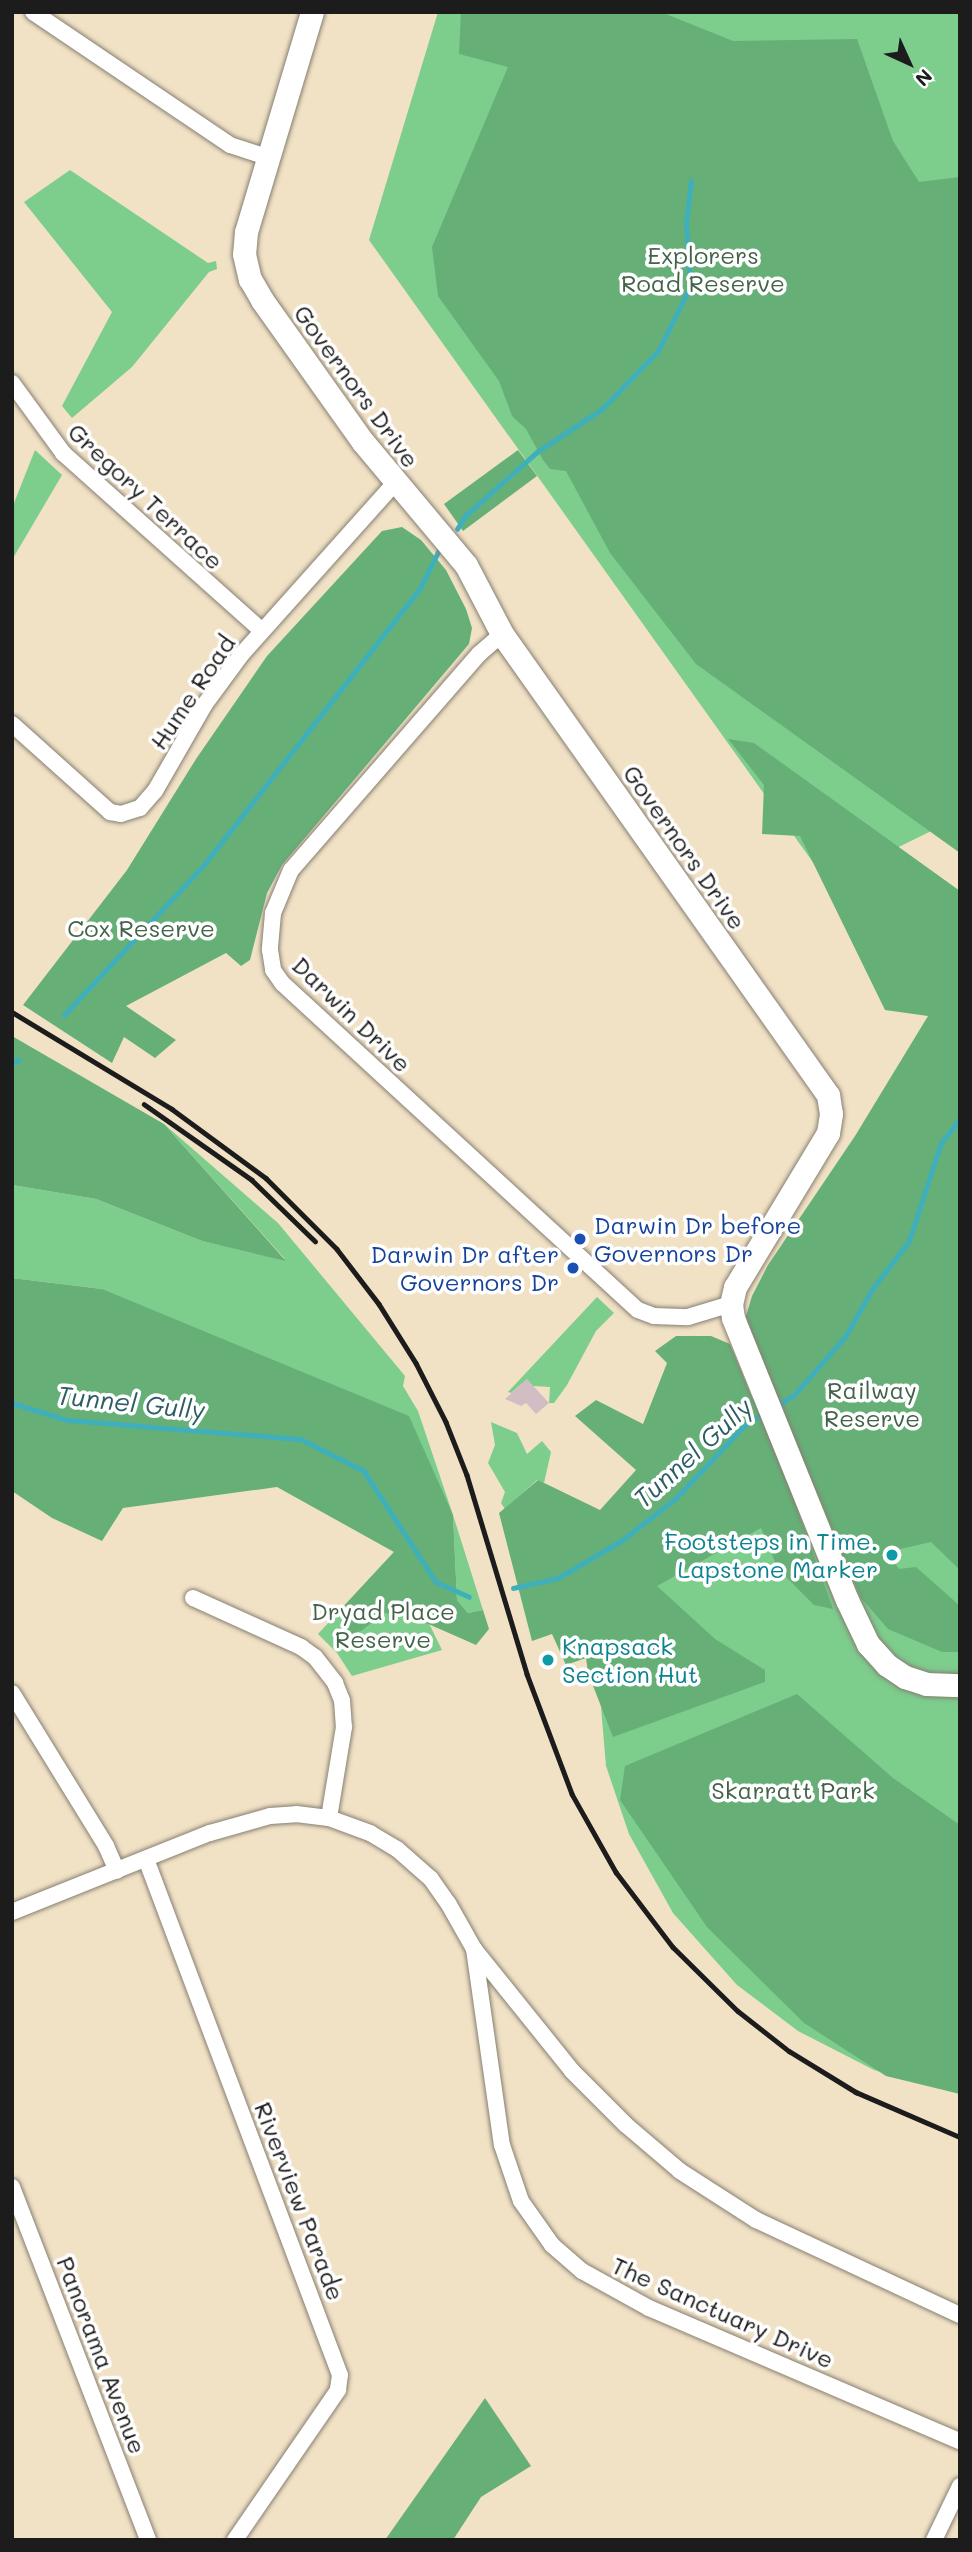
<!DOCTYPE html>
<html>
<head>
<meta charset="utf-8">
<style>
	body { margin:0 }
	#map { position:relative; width:972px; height:2552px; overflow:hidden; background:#f1e2c6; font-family:Mali,sans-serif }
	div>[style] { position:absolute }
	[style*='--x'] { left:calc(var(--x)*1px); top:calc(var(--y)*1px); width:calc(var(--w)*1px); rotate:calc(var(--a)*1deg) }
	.industrial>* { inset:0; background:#d2bdc5 }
	.green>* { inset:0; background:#7dcd8d }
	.forest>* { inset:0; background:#66b078 }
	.stream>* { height:4.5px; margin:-2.25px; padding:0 2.25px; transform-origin:2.25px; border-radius:2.25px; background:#3fafbb }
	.roads { filter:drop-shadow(0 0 2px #867f71) drop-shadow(0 0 2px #867f71) }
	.minor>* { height:16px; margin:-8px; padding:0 8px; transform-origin:8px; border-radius:8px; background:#fff }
	.secondary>* { height:23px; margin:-11.5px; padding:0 11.5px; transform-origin:11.5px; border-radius:11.5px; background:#fff }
	.rail>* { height:4.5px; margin:-2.25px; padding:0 2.25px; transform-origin:2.25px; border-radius:2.25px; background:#1c1c1c }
	.dots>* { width:19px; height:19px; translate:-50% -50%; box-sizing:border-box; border:4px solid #fff; border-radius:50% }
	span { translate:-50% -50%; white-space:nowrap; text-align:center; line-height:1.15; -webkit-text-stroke:7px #fff; paint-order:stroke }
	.park-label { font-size:24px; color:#436349 }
	.street-label { font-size:24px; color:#1c1c1c }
	.transit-label { font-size:24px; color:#164399 }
	.left { translate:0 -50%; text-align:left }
	.right { translate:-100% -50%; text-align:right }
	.culture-label { font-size:24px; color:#0d838f }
	.water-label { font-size:26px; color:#2c5e64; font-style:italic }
	.frame { position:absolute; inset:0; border:14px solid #1c1c1c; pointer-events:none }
	.north { position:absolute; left:874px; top:28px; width:70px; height:70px; -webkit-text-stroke:5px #fff; paint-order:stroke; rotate:135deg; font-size:19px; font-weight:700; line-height:28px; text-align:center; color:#1c1c1c }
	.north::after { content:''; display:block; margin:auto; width:24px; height:32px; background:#1c1c1c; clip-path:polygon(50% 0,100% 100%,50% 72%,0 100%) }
</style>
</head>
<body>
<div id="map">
	<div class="industrial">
		<div style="clip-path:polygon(527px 1379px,549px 1403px,536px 1414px,526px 1403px,521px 1406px,505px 1399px)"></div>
	</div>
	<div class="green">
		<div style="clip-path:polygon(438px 12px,960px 12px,960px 817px,827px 882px,369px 240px)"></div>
		<div style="clip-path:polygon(70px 170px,208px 263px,216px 261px,217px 269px,209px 272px,132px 367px,72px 418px,62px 406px,112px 312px,24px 202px)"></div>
		<div style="clip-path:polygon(35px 450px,62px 475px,12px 560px,12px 508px)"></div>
		<div style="clip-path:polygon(960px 1106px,960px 2094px,874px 2070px,798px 2031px,737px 1985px,673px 1913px,629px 1834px,606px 1766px,590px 1578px,749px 1401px,769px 1385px)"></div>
		<div style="clip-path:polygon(164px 1124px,278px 1223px,405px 1376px,403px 1386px,418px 1411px,453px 1515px,483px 1610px,468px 1613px,457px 1600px,453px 1515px,102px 1289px,12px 1278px,12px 1185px,96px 1199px,202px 1241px,285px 1259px)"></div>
		<div style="clip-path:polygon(597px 1297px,614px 1313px,596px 1331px,567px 1385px,554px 1403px,549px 1403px,550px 1387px,533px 1386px,527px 1379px,511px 1393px,508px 1392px)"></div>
		<div style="clip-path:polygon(491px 1422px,517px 1433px,527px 1454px,542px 1441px,551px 1452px,544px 1483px,537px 1480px,505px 1509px,501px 1503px,505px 1492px,488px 1463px,495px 1445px)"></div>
		<div style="clip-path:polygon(394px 1552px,442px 1650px,352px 1676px,337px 1653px,318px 1634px)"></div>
	</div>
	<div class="forest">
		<div style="clip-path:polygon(461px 12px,661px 12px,733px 41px,857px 39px,893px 141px,919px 182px,960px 177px,960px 853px,696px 664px,610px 553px,566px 471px,550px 469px,543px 460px,526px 429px,512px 416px,499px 381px,438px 296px,432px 247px,508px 67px,459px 54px)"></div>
		<div style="clip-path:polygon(518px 450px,537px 476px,463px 531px,444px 504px)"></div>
		<div style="clip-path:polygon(402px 527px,421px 540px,446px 570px,466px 609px,472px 628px,469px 644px,282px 865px,267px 893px,250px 960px,241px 966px,226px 953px,126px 1006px,176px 1040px,155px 1058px,124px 1037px,112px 1063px,23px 1005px,127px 870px,196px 759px,267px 656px,382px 531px)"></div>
		<div style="clip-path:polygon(728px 739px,754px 743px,960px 891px,960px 1570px,931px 1542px,887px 1552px,899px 1569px,916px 1567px,960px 1606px,960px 1652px,942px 1652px,888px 1629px,861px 1598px,751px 1335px,746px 1316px,752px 1296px,768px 1265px,855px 1136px,928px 1016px,885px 1010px,800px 836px,762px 834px,764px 785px)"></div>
		<div style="clip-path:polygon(12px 1036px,164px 1124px,286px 1261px,202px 1241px,96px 1199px,12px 1185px)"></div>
		<div style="clip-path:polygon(12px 1278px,102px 1289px,409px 1416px,453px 1515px,457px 1600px,468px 1613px,483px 1610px,489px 1629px,476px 1645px,408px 1615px,384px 1613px,361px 1631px,349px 1635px,342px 1624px,341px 1609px,394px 1552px,277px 1487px,123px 1508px,102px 1541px,52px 1518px,12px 1491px)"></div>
		<div style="clip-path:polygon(676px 1336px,711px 1336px,730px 1344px,788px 1484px,833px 1609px,814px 1605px,778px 1569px,761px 1528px,657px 1586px,715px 1639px,765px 1670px,765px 1682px,613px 1737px,588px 1673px,586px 1658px,566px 1665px,552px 1634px,532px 1641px,499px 1513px,538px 1480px,600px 1510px,636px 1470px,575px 1416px,596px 1400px,643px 1424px,667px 1363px,655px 1351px)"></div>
		<div style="clip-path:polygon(797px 1694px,893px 1778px,960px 1825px,960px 2094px,886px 2076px,804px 2023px,707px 1927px,620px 1800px,625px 1766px)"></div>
		<div style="clip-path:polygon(485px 2398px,531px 2466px,481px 2497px,453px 2540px,385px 2540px)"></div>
	</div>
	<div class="stream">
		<div style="--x:457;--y:529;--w:17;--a:-57"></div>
		<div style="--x:466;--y:515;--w:95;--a:-41.6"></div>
		<div style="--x:537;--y:452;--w:78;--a:-33.5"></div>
		<div style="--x:602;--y:409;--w:81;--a:-46"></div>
		<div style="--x:658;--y:351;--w:72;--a:-63.4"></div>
		<div style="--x:690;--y:287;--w:63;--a:-93.6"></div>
		<div style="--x:686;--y:224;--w:43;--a:-83.4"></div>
		<div style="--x:64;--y:1015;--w:204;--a:-47"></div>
		<div style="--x:203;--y:866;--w:353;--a:-52"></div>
		<div style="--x:420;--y:588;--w:42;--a:-63.4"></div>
		<div style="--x:12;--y:1063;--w:7;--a:-27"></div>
		<div style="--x:12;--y:1403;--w:59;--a:16.9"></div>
		<div style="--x:68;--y:1420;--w:234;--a:4.7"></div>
		<div style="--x:301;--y:1439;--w:71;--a:26.9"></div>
		<div style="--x:364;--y:1471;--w:132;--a:57"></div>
		<div style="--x:436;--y:1582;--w:36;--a:24"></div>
		<div style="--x:775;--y:1407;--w:22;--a:-32"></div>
		<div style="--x:794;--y:1395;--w:77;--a:-48.7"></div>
		<div style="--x:845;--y:1337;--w:56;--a:-60.3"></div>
		<div style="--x:873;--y:1288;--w:59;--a:-52.5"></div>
		<div style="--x:909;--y:1241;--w:103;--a:-71.9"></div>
		<div style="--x:941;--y:1143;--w:31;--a:-52"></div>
		<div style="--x:513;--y:1588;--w:46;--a:-12.5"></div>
		<div style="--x:558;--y:1578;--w:73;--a:-30.4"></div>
		<div style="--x:621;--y:1541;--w:68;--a:-37.9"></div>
		<div style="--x:675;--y:1499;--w:103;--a:-46.6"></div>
		<div style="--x:746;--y:1424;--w:21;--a:-31"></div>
	</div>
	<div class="roads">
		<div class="minor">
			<div style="--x:33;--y:12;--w:238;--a:34"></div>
			<div style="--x:230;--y:145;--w:40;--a:18"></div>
			<div style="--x:12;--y:383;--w:87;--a:53.9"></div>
			<div style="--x:63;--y:453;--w:267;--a:41.8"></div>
			<div style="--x:502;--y:634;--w:30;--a:139"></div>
			<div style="--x:479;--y:654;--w:286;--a:131"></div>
			<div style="--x:291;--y:870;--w:47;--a:112.7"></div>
			<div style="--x:273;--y:913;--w:37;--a:95"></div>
			<div style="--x:270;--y:950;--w:20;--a:81"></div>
			<div style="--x:273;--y:970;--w:16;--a:55"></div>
			<div style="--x:282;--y:983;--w:483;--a:42.6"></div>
			<div style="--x:638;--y:1310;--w:17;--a:21"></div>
			<div style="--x:654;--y:1316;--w:34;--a:2"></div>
			<div style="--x:688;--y:1317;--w:45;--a:-16.8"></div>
			<div style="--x:12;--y:724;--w:132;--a:41.9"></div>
			<div style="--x:110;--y:812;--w:11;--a:10"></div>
			<div style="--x:121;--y:814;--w:20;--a:-18"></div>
			<div style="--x:140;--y:808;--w:23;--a:-49"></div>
			<div style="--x:155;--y:791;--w:100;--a:-60.1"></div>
			<div style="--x:205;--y:704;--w:61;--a:-53.7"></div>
			<div style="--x:241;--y:655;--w:231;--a:-48.2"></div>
			<div style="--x:193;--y:1598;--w:119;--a:24.4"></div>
			<div style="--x:301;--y:1647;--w:17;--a:36"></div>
			<div style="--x:315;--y:1657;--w:33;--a:52"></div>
			<div style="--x:335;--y:1683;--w:18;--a:68"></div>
			<div style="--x:342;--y:1700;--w:27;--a:86"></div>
			<div style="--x:344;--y:1727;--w:92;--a:99.4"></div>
			<div style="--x:12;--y:1693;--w:180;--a:58.4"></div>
			<div style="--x:106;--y:1846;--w:27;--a:66"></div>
			<div style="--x:146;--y:1859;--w:551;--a:69.4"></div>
			<div style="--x:340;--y:2375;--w:15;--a:98"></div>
			<div style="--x:338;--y:2390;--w:182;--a:124.5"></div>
			<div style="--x:12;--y:1912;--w:213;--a:-21.8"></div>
			<div style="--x:210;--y:1833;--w:62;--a:-15.8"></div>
			<div style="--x:270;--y:1816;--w:26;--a:-4"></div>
			<div style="--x:296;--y:1814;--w:33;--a:7"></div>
			<div style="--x:329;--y:1818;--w:44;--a:20.1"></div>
			<div style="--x:370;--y:1833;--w:31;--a:31"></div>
			<div style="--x:397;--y:1849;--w:45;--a:41.4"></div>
			<div style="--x:431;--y:1879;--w:29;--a:55"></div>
			<div style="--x:448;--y:1903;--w:53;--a:60.5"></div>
			<div style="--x:474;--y:1949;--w:198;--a:81.9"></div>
			<div style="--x:502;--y:2145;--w:59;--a:71.3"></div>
			<div style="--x:521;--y:2201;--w:54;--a:54.8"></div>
			<div style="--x:552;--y:2245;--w:40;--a:41"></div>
			<div style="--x:582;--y:2271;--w:77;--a:28.9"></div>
			<div style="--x:649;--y:2308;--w:338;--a:23.2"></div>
			<div style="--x:474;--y:1949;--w:156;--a:51.2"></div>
			<div style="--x:572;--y:2071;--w:76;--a:45"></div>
			<div style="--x:626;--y:2125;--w:71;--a:40.4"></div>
			<div style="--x:680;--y:2171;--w:90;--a:32.8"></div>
			<div style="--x:756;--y:2220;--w:225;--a:25"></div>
			<div style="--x:12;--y:2187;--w:378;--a:68.9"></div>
			<div style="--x:934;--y:2540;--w:60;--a:-64.3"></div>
		</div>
		<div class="secondary">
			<div style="--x:312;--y:12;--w:230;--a:106.7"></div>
			<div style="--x:246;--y:232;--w:22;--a:95"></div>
			<div style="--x:244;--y:254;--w:26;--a:77"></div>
			<div style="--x:250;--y:279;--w:24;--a:60"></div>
			<div style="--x:262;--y:300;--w:174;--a:54.6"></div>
			<div style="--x:363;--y:442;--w:160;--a:50.1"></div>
			<div style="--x:466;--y:565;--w:78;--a:62.4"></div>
			<div style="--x:502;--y:634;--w:565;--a:54.73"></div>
			<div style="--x:828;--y:1095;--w:19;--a:81"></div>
			<div style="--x:831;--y:1114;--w:19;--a:99"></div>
			<div style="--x:828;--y:1133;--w:180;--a:121.1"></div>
			<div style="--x:735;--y:1287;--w:17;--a:103"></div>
			<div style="--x:731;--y:1304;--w:14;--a:82"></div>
			<div style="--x:733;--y:1318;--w:304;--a:68"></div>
			<div style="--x:847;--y:1600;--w:49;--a:64.5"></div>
			<div style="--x:868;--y:1644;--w:28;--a:48"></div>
			<div style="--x:887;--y:1665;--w:22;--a:34"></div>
			<div style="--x:905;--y:1677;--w:22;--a:18"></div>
			<div style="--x:926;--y:1684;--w:34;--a:2"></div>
		</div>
	</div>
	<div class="rail">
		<div style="--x:12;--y:1012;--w:187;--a:31.2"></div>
		<div style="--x:172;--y:1109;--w:117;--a:36.3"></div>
		<div style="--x:266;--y:1178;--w:100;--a:45"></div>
		<div style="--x:337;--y:1249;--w:69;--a:52.6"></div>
		<div style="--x:379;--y:1304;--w:70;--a:57.9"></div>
		<div style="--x:416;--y:1363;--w:66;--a:63"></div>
		<div style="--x:446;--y:1422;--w:57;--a:68.4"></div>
		<div style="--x:467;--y:1475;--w:208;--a:73.2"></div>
		<div style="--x:527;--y:1674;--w:128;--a:69.4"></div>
		<div style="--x:572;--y:1794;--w:90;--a:60.6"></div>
		<div style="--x:616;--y:1872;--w:94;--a:52.8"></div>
		<div style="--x:673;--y:1947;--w:91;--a:44.6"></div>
		<div style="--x:738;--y:2011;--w:65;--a:38.1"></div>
		<div style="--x:789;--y:2051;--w:79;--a:31.5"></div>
		<div style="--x:856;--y:2092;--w:113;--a:23.4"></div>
		<div style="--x:144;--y:1104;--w:132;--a:35.1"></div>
		<div style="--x:252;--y:1180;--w:88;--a:44.1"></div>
	</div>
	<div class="dots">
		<div style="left:580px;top:1239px;background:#1a4fb4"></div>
		<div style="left:573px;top:1268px;background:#1a4fb4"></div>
		<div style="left:892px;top:1555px;background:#0f9aa8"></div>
		<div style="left:548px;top:1660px;background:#0f9aa8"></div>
	</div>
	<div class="park-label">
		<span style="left:703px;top:269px">Explorers<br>Road Reserve</span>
		<span style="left:141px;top:928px">Cox Reserve</span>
		<span style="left:872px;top:1404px">Railway<br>Reserve</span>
		<span style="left:383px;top:1625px">Dryad Place<br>Reserve</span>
		<span style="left:793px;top:1790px">Skarratt Park</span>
	</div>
	<div class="street-label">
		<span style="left:357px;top:386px;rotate:54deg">Governors Drive</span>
		<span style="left:146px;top:496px;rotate:43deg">Gregory Terrace</span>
		<span style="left:192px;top:692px;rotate:-56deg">Hume Road</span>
		<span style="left:685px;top:847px;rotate:55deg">Governors Drive</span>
		<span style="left:352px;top:1014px;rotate:44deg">Darwin Drive</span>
		<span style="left:300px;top:2201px;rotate:69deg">Riverview Parade</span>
		<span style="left:723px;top:2312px;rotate:24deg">The Sanctuary Drive</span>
		<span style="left:102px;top:2355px;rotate:69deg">Panorama Avenue</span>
	</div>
	<div class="transit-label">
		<span class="left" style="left:594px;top:1239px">Darwin Dr before<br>Governors Dr</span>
		<span class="right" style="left:559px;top:1268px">Darwin Dr after<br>Governors Dr</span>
	</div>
	<div class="culture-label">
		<span class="right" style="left:878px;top:1555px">Footsteps in Time.<br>Lapstone Marker</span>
		<span class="left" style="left:562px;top:1660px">Knapsack<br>Section Hut</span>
	</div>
	<div class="water-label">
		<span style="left:131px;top:1403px;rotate:6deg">Tunnel Gully</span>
		<span style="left:693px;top:1453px;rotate:-42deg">Tunnel Gully</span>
	</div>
	<div class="frame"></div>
	<div class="north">N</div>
</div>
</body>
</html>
